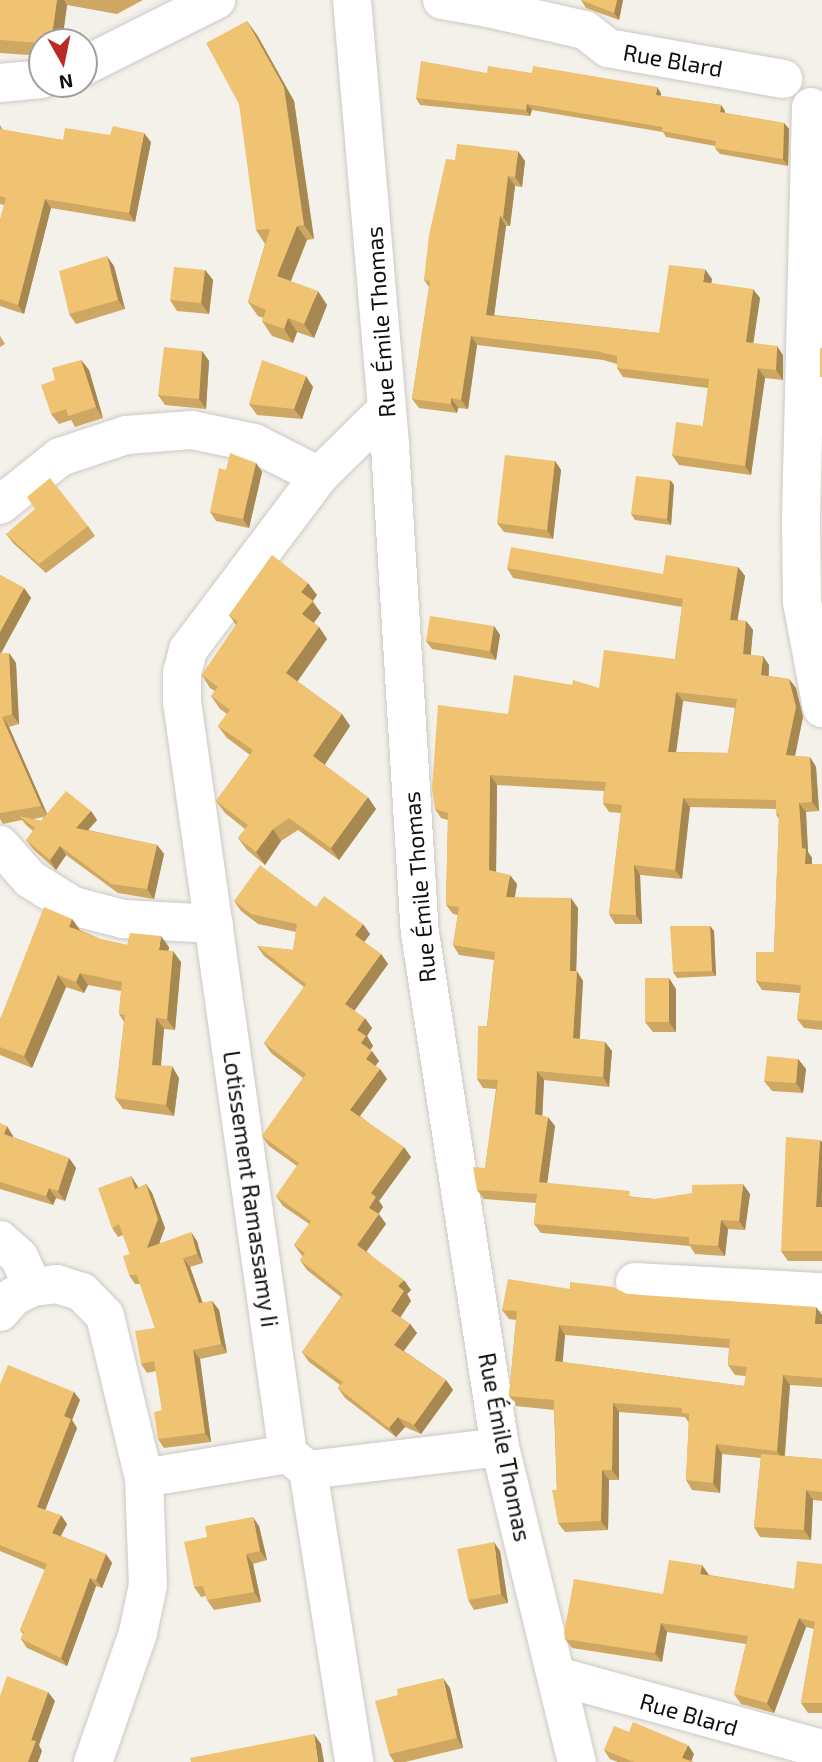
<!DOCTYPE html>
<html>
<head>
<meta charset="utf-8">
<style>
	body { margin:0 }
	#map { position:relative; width:822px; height:1762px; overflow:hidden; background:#f4f1eb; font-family:"Exo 2",sans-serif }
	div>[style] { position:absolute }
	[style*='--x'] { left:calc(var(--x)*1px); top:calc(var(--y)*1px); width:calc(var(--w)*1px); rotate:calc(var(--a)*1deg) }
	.roads { filter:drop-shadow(0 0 2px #cdc9c4) drop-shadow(0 0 2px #cdc9c4) }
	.minor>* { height:38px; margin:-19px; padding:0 19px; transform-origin:19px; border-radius:19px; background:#fff }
	.wall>* { inset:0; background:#cea862 }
	.shaded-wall>* { inset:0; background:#a78850 }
	.building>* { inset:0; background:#efc372 }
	span { translate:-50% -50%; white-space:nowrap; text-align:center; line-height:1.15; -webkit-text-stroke:7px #fff; paint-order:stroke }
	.street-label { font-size:23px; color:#110f0e }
	.north { position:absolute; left:28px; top:28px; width:70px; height:70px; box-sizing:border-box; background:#fff; border:2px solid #a09f9f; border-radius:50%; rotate:171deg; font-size:19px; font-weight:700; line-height:28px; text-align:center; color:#110f0e }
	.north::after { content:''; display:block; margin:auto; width:24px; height:32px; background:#ba2b27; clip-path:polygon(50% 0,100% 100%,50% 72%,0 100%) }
</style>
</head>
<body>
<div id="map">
	<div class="roads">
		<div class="minor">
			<div style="--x:352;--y:0;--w:448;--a:85.1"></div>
			<div style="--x:390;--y:446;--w:488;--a:86.5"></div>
			<div style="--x:420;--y:933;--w:520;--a:81.15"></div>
			<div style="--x:500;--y:1447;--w:324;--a:76.3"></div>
			<div style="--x:442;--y:0;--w:47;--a:9.9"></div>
			<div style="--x:488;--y:8;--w:25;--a:-12"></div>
			<div style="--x:488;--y:8;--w:99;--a:12.8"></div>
			<div style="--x:585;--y:30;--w:29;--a:38"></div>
			<div style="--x:608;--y:48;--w:178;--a:10"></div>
			<div style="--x:84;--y:66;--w:148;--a:-26.6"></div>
			<div style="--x:0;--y:83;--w:42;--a:-5.4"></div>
			<div style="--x:811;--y:107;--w:416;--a:91.4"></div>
			<div style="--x:801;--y:523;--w:79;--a:89.3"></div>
			<div style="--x:802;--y:602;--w:108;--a:79.3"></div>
			<div style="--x:0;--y:505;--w:77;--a:-38.7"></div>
			<div style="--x:60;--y:457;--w:70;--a:-18.4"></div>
			<div style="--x:126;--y:435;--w:66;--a:-4.3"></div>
			<div style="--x:192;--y:430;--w:63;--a:11.8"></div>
			<div style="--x:254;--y:443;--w:73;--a:26.9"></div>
			<div style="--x:0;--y:845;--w:45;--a:48.6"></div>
			<div style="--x:30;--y:879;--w:51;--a:32.1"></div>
			<div style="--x:73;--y:906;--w:52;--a:14.6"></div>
			<div style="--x:123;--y:919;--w:91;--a:3.1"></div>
			<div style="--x:0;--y:1240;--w:25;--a:42"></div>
			<div style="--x:19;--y:1257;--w:33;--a:65"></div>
			<div style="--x:635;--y:1282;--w:187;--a:3.1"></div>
			<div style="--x:0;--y:1312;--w:21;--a:-49"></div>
			<div style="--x:14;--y:1296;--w:21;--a:-25"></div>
			<div style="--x:33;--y:1287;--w:24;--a:-7"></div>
			<div style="--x:57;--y:1284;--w:26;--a:18"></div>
			<div style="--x:82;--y:1292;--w:33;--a:46"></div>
			<div style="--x:105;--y:1316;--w:167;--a:76.5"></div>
			<div style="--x:144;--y:1478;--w:107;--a:87.9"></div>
			<div style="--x:148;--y:1585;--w:49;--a:101.8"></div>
			<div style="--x:138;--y:1633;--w:137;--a:109.2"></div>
			<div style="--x:288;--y:1454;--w:759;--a:-98.02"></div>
			<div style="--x:182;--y:702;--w:29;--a:-90"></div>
			<div style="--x:182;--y:673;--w:24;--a:-75"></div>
			<div style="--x:188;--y:650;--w:218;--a:-53"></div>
			<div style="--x:319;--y:476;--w:94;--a:-44.6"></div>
			<div style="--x:308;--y:1470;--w:296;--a:81"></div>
			<div style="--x:144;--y:1478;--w:146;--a:-9.5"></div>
			<div style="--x:288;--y:1454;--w:26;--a:39"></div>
			<div style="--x:308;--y:1470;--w:193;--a:-6.8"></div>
			<div style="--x:557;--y:1676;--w:275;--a:15.4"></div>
		</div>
	</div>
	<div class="wall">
		<div style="clip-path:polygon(0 0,143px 0,117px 14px,67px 5px,62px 42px,42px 42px,42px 56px,0 53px)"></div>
		<div style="clip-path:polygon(581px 0,623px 0,619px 20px,586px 8px)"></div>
		<div style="clip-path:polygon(257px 35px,294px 101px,314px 239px,307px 240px,291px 281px,327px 305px,314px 338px,297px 332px,293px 343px,272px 336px,262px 321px,263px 318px,258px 316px,248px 302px,265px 244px,256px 230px)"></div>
		<div style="clip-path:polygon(487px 73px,661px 93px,661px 96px,721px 105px,725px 111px,725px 113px,784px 123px,789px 129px,788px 166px,720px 154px,715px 148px,715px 146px,666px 137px,663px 132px,532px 110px,530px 116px,420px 105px,416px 98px)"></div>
		<div style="clip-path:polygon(0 125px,3px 130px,63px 140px,151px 142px,135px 222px,51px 208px,24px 314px,0 306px,0 220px,4px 205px,0 204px)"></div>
		<div style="clip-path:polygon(455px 160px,525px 161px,522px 187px,515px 186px,510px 226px,506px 226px,494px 315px,659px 333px,712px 279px,711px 283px,760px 298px,753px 343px,783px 355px,783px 380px,765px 378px,751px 475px,679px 465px,672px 455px,703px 426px,708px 388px,623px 377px,617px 368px,617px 364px,603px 360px,477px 345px,468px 409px,458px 408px,457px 413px,419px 408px,412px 399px,429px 287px,424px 280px)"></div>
		<div style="clip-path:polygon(114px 266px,125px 309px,76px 324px,69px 314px)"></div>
		<div style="clip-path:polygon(205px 270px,213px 280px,209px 314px,177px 311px,170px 300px)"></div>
		<div style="clip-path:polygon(0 336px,5px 344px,0 347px)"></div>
		<div style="clip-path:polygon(202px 351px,209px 361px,206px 409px,165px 405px,158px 395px)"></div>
		<div style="clip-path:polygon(81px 360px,89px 370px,103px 418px,75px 427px,71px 420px,59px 424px,51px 414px,55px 380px)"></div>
		<div style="clip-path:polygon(313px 387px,302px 419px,257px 415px,249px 404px)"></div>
		<div style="clip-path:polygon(555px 461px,561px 470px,553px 539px,504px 532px,497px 523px)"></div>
		<div style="clip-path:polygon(256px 463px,262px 472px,249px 528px,216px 521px,210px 512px)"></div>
		<div style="clip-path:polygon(670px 480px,674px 485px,671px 525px,635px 520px,631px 514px)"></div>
		<div style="clip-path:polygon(88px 526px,95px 536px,46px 573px,13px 543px,6px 534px)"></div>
		<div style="clip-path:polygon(evenodd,738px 567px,745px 576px,737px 620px,746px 621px,753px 630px,750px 655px,769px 665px,769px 676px,789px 679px,796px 688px,803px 717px,795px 756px,810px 757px,816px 767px,819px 811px,806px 812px,808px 852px,812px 858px,812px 864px,822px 864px,822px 1030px,804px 1028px,797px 1019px,800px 993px,762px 990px,756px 981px,774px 952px,779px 819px,776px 814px,776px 809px,690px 807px,682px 879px,640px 875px,642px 924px,615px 924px,609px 914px,621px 813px,609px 812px,603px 803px,604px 791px,497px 785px,496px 872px,517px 884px,515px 897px,578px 908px,576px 971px,583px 981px,580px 1039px,605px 1042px,612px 1051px,609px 1087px,544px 1080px,542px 1116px,555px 1126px,547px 1183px,634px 1197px,655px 1199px,750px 1194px,745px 1230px,728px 1229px,725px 1256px,695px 1254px,690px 1246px,541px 1233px,534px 1224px,536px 1203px,484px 1199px,477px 1190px,485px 1168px,496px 1089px,483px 1088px,477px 1079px,487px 1026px,494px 960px,459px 955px,453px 945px,458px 915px,453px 914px,446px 905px,448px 820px,441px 818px,435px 809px,508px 714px,572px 685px,599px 688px,675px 659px,682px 607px,513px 578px,507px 568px,663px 574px,738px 567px,683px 701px,735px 708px,728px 753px,676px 752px,683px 701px)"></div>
		<div style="clip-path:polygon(evenodd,0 575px,24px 588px,31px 598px,1px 653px,9px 653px,16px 663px,19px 724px,9px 727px,47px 814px,91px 811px,97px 820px,88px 830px,157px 845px,164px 854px,154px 899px,118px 893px,66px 855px,56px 870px,33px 849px,26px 840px,33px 831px,26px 825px,22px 820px,3px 824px,0 819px,0 575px,44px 817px,41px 821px,33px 819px,44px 817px)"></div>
		<div style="clip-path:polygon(317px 595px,313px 601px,321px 613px,314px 623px,319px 627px,327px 639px,297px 681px,342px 714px,350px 726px,324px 765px,376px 809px,339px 860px,298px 830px,281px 841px,265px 865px,247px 850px,238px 838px,245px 829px,225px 813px,216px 801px,250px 755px,227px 738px,218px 726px,227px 714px,220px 709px,211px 696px,215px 691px,210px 688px,202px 675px,236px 625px,229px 615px)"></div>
		<div style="clip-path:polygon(494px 626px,500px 635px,496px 660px,432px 649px,426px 641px)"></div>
		<div style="clip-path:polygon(234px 901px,316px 907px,370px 934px,364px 942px,381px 954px,388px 964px,354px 1011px,372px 1028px,367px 1036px,373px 1046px,370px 1050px,379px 1061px,375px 1066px,380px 1069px,387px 1079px,360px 1116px,411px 1157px,379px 1201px,383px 1207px,378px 1214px,386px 1224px,366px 1251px,411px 1290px,407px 1294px,411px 1301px,400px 1317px,410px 1324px,417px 1333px,404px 1351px,446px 1380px,453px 1390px,421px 1434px,405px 1427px,396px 1437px,345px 1398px,338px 1388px,340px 1385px,309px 1362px,302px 1352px,341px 1297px,307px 1270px,300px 1260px,303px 1257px,294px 1245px,309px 1224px,283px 1206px,276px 1196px,297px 1166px,269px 1146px,262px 1136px,303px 1078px,271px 1053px,264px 1043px,304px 987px,264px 956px,257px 946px,293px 950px,296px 932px,258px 924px,241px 911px)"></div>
		<div style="clip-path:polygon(72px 919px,80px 930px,100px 939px,127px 945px,169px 947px,168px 951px,181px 962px,175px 1030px,164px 1029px,161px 1065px,179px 1078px,174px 1116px,123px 1109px,115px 1098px,124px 1022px,119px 1014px,121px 991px,88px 985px,84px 993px,66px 987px,32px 1068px,0 1055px,0 1017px,1px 1017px)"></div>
		<div style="clip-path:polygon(710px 926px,714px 931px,716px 976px,677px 978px,673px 972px)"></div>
		<div style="clip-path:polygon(676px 989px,676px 1032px,653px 1032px,645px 1022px)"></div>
		<div style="clip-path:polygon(798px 1059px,806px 1069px,803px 1093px,772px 1091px,764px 1081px)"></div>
		<div style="clip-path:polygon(0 1123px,13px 1136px,13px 1137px,69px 1158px,76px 1168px,65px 1201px,56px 1198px,53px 1205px,0 1189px)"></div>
		<div style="clip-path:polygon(822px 1142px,822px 1261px,788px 1261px,781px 1251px)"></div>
		<div style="clip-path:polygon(131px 1176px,138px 1188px,146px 1184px,152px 1193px,165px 1228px,159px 1243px,197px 1241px,203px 1263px,190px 1267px,202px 1303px,212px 1301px,219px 1310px,227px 1353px,200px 1359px,211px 1442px,164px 1448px,158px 1439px,162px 1410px,156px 1371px,147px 1373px,141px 1364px,155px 1328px,140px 1284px,135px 1284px,129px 1275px,130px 1254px,123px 1235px,118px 1237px,112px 1228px)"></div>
		<div style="clip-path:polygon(evenodd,570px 1289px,627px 1294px,822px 1315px,822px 1387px,790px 1385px,785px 1456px,822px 1459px,822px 1501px,813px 1500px,811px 1540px,760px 1537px,754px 1527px,761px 1458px,722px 1454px,720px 1493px,692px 1490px,686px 1480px,689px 1423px,685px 1417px,619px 1412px,619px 1480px,609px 1480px,608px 1530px,565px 1532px,558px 1523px,554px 1410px,516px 1406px,509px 1396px,516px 1320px,509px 1319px,502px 1310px,570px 1289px,565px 1335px,729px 1348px,728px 1365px,735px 1375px,746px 1376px,744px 1386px,562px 1362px,565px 1335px)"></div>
		<div style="clip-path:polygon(0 1384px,74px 1392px,80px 1400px,72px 1420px,77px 1428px,45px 1510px,67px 1524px,61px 1536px,106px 1554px,112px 1563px,102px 1588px,96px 1586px,67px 1666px,27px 1648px,21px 1639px,23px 1634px,20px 1630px,45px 1570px,0 1551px)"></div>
		<div style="clip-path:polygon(259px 1526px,267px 1560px,253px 1564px,261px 1602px,214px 1610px,207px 1600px,206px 1596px,201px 1597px,194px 1587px)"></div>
		<div style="clip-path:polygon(500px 1551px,508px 1603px,474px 1610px,468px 1600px)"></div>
		<div style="clip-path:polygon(822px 1564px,822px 1713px,808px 1713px,801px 1703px,814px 1629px,806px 1627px,774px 1713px,741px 1704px,734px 1694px,746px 1644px,667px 1632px,662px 1662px,572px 1648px,565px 1639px,663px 1594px,709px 1575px,794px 1589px)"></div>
		<div style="clip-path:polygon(450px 1688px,463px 1748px,405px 1762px,394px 1762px,389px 1754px)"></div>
		<div style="clip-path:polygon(629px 1732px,694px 1754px,691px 1761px,694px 1762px,618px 1762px,610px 1759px,604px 1750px)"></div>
	</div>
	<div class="shaded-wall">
		<div style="clip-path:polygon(57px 0,64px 0,67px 5px,62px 42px,51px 42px)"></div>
		<div style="clip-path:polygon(617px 0,623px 0,619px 20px,614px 13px)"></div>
		<div style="clip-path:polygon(247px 21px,257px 35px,294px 101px,314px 239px,304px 225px)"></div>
		<div style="clip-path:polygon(657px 87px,661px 93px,660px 102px,656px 95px)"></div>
		<div style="clip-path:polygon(527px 104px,532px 110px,530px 116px,526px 110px)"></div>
		<div style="clip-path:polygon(721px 105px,725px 111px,725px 118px,720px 112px)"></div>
		<div style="clip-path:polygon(784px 123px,789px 129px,788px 166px,783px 159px)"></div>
		<div style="clip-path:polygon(144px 133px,151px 142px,135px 222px,129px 213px)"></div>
		<div style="clip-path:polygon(518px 151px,525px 161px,522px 187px,515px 177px)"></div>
		<div style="clip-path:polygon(508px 176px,515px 186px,510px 226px,503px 217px)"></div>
		<div style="clip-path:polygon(45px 199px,51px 208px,24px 314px,18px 305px)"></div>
		<div style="clip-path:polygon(500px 216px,506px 226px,493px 324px,486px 315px)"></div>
		<div style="clip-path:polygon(297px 226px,307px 240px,287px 290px,277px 276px)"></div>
		<div style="clip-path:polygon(107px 256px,114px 266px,125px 309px,118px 300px)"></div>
		<div style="clip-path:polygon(705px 269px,712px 279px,710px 292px,703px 282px)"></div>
		<div style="clip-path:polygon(205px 270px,213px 280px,209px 314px,201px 303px)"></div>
		<div style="clip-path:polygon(753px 289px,760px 298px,752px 352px,746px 342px)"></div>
		<div style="clip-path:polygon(318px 291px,327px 305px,314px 338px,304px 324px)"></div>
		<div style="clip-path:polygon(288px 318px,297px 332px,293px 343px,284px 329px)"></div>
		<div style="clip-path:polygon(471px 336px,477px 345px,468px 409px,461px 400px)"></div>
		<div style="clip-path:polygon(777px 346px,783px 355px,783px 380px,776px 370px)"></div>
		<div style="clip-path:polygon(202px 351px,209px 361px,206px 409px,199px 399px)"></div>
		<div style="clip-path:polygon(81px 360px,89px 370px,103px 418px,96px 407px)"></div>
		<div style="clip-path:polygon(758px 368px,765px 378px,751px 475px,745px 466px)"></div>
		<div style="clip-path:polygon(306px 376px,313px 387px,302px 419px,294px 409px)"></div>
		<div style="clip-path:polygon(451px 398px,458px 408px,457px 413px,451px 404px)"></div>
		<div style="clip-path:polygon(555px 461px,561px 470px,553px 539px,547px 530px)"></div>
		<div style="clip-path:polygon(256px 463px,262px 472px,249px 528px,243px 519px)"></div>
		<div style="clip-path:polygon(670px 480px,674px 485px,671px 525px,667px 519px)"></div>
		<div style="clip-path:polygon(738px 567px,745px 576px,736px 629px,730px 620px)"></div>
		<div style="clip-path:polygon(308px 583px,317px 595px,312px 602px,321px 613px,311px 626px,302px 614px,301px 592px)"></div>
		<div style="clip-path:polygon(24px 588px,31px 598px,0 655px,0 632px)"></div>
		<div style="clip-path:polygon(746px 621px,753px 630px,750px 664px,743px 654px)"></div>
		<div style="clip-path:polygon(494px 626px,500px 635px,496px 660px,490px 651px)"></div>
		<div style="clip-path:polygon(319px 627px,327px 639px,295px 685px,286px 673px)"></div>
		<div style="clip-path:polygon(9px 653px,16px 663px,19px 724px,12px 714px)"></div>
		<div style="clip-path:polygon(763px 656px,769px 665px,768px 684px,761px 675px)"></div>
		<div style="clip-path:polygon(789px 679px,796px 688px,803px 717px,793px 765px,786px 755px)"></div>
		<div style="clip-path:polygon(676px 692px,683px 701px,675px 761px,668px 752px)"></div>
		<div style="clip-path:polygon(342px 714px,350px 726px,322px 769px,313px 756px)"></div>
		<div style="clip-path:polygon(2px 717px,9px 727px,48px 816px,41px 806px)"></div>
		<div style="clip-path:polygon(810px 757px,816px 767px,819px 811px,812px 802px)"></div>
		<div style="clip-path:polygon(490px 775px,497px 785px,496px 879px,489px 870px)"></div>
		<div style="clip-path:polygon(368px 797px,376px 809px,339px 860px,331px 848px)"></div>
		<div style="clip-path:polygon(683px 798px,690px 807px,682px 879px,675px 870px)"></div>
		<div style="clip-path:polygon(799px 803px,806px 812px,808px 852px,812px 858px,812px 873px,805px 864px,802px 848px)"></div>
		<div style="clip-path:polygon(91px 811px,97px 820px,82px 837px,76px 828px)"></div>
		<div style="clip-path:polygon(273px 829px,281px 841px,265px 865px,256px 852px)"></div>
		<div style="clip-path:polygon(157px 845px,164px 854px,154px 899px,147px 889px)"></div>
		<div style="clip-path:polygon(60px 846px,66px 855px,56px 870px,50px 860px)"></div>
		<div style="clip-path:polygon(634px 865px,640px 875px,642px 924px,636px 915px)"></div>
		<div style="clip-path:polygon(510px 875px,517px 884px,513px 906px,506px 897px)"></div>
		<div style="clip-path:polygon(571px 898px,578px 908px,576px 980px,570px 971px)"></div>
		<div style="clip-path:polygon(72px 919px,80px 930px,69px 927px)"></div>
		<div style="clip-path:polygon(363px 924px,370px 934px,362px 945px,355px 935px)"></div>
		<div style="clip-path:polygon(710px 926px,714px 931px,716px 976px,712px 971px)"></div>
		<div style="clip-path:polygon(161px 936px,169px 947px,167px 961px,159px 950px)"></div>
		<div style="clip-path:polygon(173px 951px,181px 962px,175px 1030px,167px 1019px)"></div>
		<div style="clip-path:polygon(381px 954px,388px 964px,352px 1014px,345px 1004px)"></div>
		<div style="clip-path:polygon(577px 971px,583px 981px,579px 1047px,573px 1038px)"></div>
		<div style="clip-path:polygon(80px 973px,88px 985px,84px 993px,76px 982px)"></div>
		<div style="clip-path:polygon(58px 975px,66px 987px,32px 1068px,24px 1056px)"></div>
		<div style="clip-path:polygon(669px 978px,676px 989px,676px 1032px,669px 1022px)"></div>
		<div style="clip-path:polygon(156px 1018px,164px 1029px,160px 1076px,152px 1065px)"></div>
		<div style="clip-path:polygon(365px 1018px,372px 1028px,367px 1036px,373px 1046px,368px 1053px,361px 1043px,357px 1030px)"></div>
		<div style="clip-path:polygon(605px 1042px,612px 1051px,609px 1087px,603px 1077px)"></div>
		<div style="clip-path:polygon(372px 1051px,379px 1061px,373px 1069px,366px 1059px)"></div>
		<div style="clip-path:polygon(798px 1059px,806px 1069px,803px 1093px,796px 1083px)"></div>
		<div style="clip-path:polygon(172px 1066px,179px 1078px,174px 1116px,166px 1105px)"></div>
		<div style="clip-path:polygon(380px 1069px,387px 1079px,357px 1120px,350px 1110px)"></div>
		<div style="clip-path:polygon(537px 1071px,544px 1080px,542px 1124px,535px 1114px)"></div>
		<div style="clip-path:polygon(548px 1117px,555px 1126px,546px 1192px,539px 1182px)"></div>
		<div style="clip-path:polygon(7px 1126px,13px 1136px,10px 1143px,4px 1134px)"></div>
		<div style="clip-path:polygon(820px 1140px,822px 1142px,822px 1215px,816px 1207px)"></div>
		<div style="clip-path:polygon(404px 1147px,411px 1157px,379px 1201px,383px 1207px,376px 1218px,369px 1208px,371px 1193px)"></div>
		<div style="clip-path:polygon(69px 1158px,76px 1168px,65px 1201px,58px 1191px)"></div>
		<div style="clip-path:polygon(131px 1176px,137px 1185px,142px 1198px,135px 1189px)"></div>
		<div style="clip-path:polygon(146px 1184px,152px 1193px,165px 1228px,154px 1257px,147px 1248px)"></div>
		<div style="clip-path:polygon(743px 1184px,750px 1194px,745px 1230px,739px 1221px)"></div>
		<div style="clip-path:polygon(49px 1188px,56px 1198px,53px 1205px,46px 1196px)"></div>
		<div style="clip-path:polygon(379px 1214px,386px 1224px,364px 1255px,357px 1245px)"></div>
		<div style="clip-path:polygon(721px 1220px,728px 1229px,725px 1256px,718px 1246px)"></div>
		<div style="clip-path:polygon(191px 1232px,197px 1241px,203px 1263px,197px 1254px)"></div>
		<div style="clip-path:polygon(183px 1258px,190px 1267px,206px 1312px,199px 1303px)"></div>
		<div style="clip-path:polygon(404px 1280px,411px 1290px,407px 1294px,411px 1301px,398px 1321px,391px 1311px,398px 1286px)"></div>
		<div style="clip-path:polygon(212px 1301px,219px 1310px,227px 1353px,221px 1344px)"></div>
		<div style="clip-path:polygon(816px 1307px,822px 1315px,822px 1328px,815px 1324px)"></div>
		<div style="clip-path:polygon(410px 1324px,417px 1333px,401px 1354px,394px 1345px)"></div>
		<div style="clip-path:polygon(559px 1325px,565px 1335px,562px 1371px,555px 1361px)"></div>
		<div style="clip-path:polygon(193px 1350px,200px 1359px,211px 1442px,205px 1433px)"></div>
		<div style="clip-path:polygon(783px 1375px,790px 1385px,784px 1461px,777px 1451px)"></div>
		<div style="clip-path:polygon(446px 1380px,453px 1390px,421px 1434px,414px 1425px)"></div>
		<div style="clip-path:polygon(74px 1392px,80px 1400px,72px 1420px,77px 1428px,43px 1516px,37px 1507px,64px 1416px)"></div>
		<div style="clip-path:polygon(613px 1403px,619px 1412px,619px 1480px,612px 1470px)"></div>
		<div style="clip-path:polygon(398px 1417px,405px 1427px,396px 1437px,389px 1428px)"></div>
		<div style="clip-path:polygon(716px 1444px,722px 1454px,720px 1493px,713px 1483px)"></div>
		<div style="clip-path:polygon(602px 1470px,609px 1480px,608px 1530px,601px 1521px)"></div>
		<div style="clip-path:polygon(806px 1490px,813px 1500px,811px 1540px,804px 1530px)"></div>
		<div style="clip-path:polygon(61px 1515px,67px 1524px,58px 1541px,52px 1533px)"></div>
		<div style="clip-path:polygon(253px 1517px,259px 1526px,267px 1560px,260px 1551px)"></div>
		<div style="clip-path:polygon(494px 1542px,500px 1551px,508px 1603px,501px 1594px)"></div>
		<div style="clip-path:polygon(106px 1554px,112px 1563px,102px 1588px,96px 1580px)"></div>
		<div style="clip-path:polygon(246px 1554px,253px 1564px,261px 1602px,254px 1592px)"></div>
		<div style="clip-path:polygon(702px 1565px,709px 1575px,707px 1584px,700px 1574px)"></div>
		<div style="clip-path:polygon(90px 1578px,96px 1586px,67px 1666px,61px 1658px)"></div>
		<div style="clip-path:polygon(799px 1618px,806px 1627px,774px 1713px,767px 1703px)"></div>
		<div style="clip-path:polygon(661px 1623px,667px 1632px,662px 1662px,655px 1653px)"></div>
		<div style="clip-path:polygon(443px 1678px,450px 1688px,463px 1748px,457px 1738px)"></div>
		<div style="clip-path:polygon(48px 1692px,55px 1701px,39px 1745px,42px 1751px,38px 1762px,28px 1762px,31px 1740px)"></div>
		<div style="clip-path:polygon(314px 1734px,321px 1744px,324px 1762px,318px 1762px)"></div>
		<div style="clip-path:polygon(688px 1745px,694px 1754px,691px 1762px,682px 1758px)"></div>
	</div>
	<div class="building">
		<div style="clip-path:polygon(0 0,57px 0,51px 42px,42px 42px,42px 43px,0 40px)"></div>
		<div style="clip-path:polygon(581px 0,617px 0,614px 13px)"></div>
		<div style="clip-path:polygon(247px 21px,284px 87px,304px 225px,297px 226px,277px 276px,318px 291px,304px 324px,288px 318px,284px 329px,262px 321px,266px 310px,248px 302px,270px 229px,256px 230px,239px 104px,206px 43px)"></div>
		<div style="clip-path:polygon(421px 61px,487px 73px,488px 66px,532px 73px,533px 66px,657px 87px,656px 95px,721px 105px,720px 112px,784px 123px,783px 159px,715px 148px,716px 141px,662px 131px,662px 127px,527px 104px,526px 110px,416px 98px)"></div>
		<div style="clip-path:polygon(113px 126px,144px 133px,129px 213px,45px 199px,18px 305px,0 299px,0 220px,6px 198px,0 196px,0 129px,63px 140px,65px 128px,110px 135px)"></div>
		<div style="clip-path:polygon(457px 144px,518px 151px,515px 177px,508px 176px,503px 217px,500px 216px,486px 315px,659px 333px,669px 265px,705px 269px,703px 282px,753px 289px,746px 342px,777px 346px,776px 370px,758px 368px,745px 466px,672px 455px,676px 422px,703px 426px,709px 379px,617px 368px,617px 356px,596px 351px,471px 336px,461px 400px,451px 398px,451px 404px,412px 399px,430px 281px,424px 280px,429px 235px,446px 159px,455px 160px)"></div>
		<div style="clip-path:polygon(107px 256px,118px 300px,69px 314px,59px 271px)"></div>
		<div style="clip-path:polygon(174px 267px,205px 270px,201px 303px,170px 300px)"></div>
		<div style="clip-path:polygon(164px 347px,202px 351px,199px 399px,158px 395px)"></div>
		<div style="clip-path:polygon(820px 348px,822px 348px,822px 377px,820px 377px)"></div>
		<div style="clip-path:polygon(81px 360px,96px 407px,68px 416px,66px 409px,51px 414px,41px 385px,55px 380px,52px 368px)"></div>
		<div style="clip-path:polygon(262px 360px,306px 376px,294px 409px,249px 404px)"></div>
		<div style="clip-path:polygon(230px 453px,256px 463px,243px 519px,210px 512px,219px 468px,226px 470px)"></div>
		<div style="clip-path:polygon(505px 455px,555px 461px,547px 530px,497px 523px)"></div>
		<div style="clip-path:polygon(636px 476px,670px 480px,667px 519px,631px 514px)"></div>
		<div style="clip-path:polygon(50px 478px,88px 526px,39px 564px,6px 534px,35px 509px,27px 497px)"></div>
		<div style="clip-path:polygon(evenodd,511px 547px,663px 574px,666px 555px,738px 567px,730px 620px,746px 621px,743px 654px,763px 656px,761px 675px,789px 679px,796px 707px,786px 755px,810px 757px,812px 802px,799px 803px,802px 848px,806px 849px,805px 864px,822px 864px,822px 1021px,797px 1019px,801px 985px,756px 981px,756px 952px,774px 952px,779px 814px,776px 814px,776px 800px,683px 798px,675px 870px,634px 865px,636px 915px,609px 914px,622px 805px,603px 803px,606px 782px,490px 775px,489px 870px,510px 875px,506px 897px,571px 898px,570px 971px,577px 971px,573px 1038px,605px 1042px,603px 1077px,537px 1071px,535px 1114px,548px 1117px,539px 1182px,630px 1191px,629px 1197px,655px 1199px,692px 1193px,692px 1185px,743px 1184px,739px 1221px,721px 1220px,718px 1246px,689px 1244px,689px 1237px,534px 1224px,537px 1194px,477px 1190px,473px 1167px,485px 1168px,498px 1080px,477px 1079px,478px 1026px,487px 1026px,495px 952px,453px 945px,459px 907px,446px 905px,448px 813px,435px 809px,432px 788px,438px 705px,508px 714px,514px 675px,572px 685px,573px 680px,599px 688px,604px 650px,675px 659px,683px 599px,507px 568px,511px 547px,676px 692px,737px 699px,728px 753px,668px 752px,676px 692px)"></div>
		<div style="clip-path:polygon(272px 555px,308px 583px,301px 592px,313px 601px,302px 614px,319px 627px,286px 673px,342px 714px,313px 756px,368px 797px,331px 848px,289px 818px,273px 829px,256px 852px,238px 838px,248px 825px,216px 801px,253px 750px,218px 726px,230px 710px,211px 696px,218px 687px,202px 675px,238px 622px,229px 615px)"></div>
		<div style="clip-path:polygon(0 575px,24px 588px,0 632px)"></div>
		<div style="clip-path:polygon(430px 616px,494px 626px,490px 651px,426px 641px)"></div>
		<div style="clip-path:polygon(0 653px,9px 653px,12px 714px,2px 717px,41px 806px,0 813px)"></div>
		<div style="clip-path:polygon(66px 791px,91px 811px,76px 828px,157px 845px,147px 889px,111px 884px,60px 846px,50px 860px,26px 840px,35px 828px,19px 816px,41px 821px)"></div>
		<div style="clip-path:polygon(260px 865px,316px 907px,324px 896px,363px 924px,355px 935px,381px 954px,345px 1004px,365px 1018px,357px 1030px,366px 1036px,361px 1043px,372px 1051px,366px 1059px,380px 1069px,350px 1110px,404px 1147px,371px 1193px,376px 1197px,369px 1208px,379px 1214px,357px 1245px,404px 1280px,398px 1286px,404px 1291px,391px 1311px,410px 1324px,394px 1345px,446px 1380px,414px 1425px,398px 1417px,389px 1428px,338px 1388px,343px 1382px,302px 1352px,343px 1294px,300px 1260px,305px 1253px,294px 1245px,311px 1221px,276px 1196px,299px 1163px,262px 1136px,306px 1074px,264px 1043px,306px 984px,257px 946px,293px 950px,297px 924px,251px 914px,234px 901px)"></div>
		<div style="clip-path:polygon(44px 907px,72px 919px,69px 927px,100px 939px,127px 945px,130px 933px,161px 936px,159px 950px,173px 951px,167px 1019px,156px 1018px,152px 1065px,172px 1066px,166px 1105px,115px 1098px,125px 1015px,119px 1014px,122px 982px,80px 973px,76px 982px,58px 975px,24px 1056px,0 1047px,0 1017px,1px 1017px)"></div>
		<div style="clip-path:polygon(670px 926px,710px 926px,712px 971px,673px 972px)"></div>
		<div style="clip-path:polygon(645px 978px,669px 978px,669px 1022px,645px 1022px)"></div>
		<div style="clip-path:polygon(767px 1056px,798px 1059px,796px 1083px,764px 1081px)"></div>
		<div style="clip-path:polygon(0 1123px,7px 1126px,4px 1134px,69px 1158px,58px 1191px,49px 1188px,46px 1196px,0 1182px)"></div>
		<div style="clip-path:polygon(786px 1137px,820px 1140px,816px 1207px,822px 1207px,822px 1251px,781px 1251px)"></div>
		<div style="clip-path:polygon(131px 1176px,135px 1189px,146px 1184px,158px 1219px,147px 1248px,191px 1232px,197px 1254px,183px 1258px,199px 1303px,212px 1301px,221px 1344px,193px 1350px,205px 1433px,158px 1439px,154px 1412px,162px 1410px,154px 1361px,141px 1364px,135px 1331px,155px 1328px,137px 1275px,129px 1275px,123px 1256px,130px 1254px,119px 1224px,112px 1228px,98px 1188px)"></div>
		<div style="clip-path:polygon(evenodd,508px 1279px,570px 1289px,570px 1282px,613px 1287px,627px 1294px,816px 1307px,815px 1324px,822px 1324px,822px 1378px,783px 1375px,777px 1451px,716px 1444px,713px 1483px,686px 1480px,689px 1414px,682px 1413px,682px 1408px,613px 1403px,612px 1470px,602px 1470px,601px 1521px,558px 1523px,552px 1490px,557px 1490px,554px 1400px,509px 1396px,517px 1311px,502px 1310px,508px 1279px,559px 1325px,730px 1339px,728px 1365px,747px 1367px,744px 1386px,555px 1361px,559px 1325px)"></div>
		<div style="clip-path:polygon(8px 1365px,74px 1392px,64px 1416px,71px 1419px,37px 1507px,61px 1515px,52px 1533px,106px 1554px,96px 1580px,90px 1578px,61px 1658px,21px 1639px,24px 1632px,20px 1630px,47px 1564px,0 1545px,0 1384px)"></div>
		<div style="clip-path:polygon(761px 1454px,822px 1459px,822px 1492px,806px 1490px,804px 1530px,754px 1527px)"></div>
		<div style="clip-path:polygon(253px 1517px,260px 1551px,246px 1554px,254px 1592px,207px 1600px,203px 1586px,194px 1587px,184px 1542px,207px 1537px,205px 1526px)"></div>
		<div style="clip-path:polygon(494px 1542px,501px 1594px,468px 1600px,457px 1549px)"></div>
		<div style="clip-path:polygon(669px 1560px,702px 1565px,700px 1574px,794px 1589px,797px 1561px,822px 1564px,822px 1703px,801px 1703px,815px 1622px,799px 1618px,767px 1703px,734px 1694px,748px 1636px,661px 1623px,655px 1653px,565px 1639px,564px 1633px,574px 1579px,663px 1594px)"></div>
		<div style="clip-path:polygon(7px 1676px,48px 1692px,31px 1740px,36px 1741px,28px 1762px,0 1762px,0 1696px)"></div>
		<div style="clip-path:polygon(443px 1678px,457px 1738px,389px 1754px,375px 1701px,398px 1695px,397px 1689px)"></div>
		<div style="clip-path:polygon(633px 1722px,688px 1745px,682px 1758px,694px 1762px,634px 1762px,604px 1750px,614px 1726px,629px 1732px)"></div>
		<div style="clip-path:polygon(314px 1734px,318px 1762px,191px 1762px,190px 1758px)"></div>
	</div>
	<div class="street-label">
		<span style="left:673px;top:60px;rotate:10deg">Rue Blard</span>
		<span style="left:380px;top:322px;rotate:-94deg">Rue Émile Thomas</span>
		<span style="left:419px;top:887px;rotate:-95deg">Rue Émile Thomas</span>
		<span style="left:251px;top:1189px;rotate:82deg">Lotissement Ramassamy Ii</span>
		<span style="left:505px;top:1447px;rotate:79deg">Rue Émile Thomas</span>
		<span style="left:689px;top:1714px;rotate:16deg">Rue Blard</span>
	</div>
	<div class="north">N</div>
</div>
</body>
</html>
